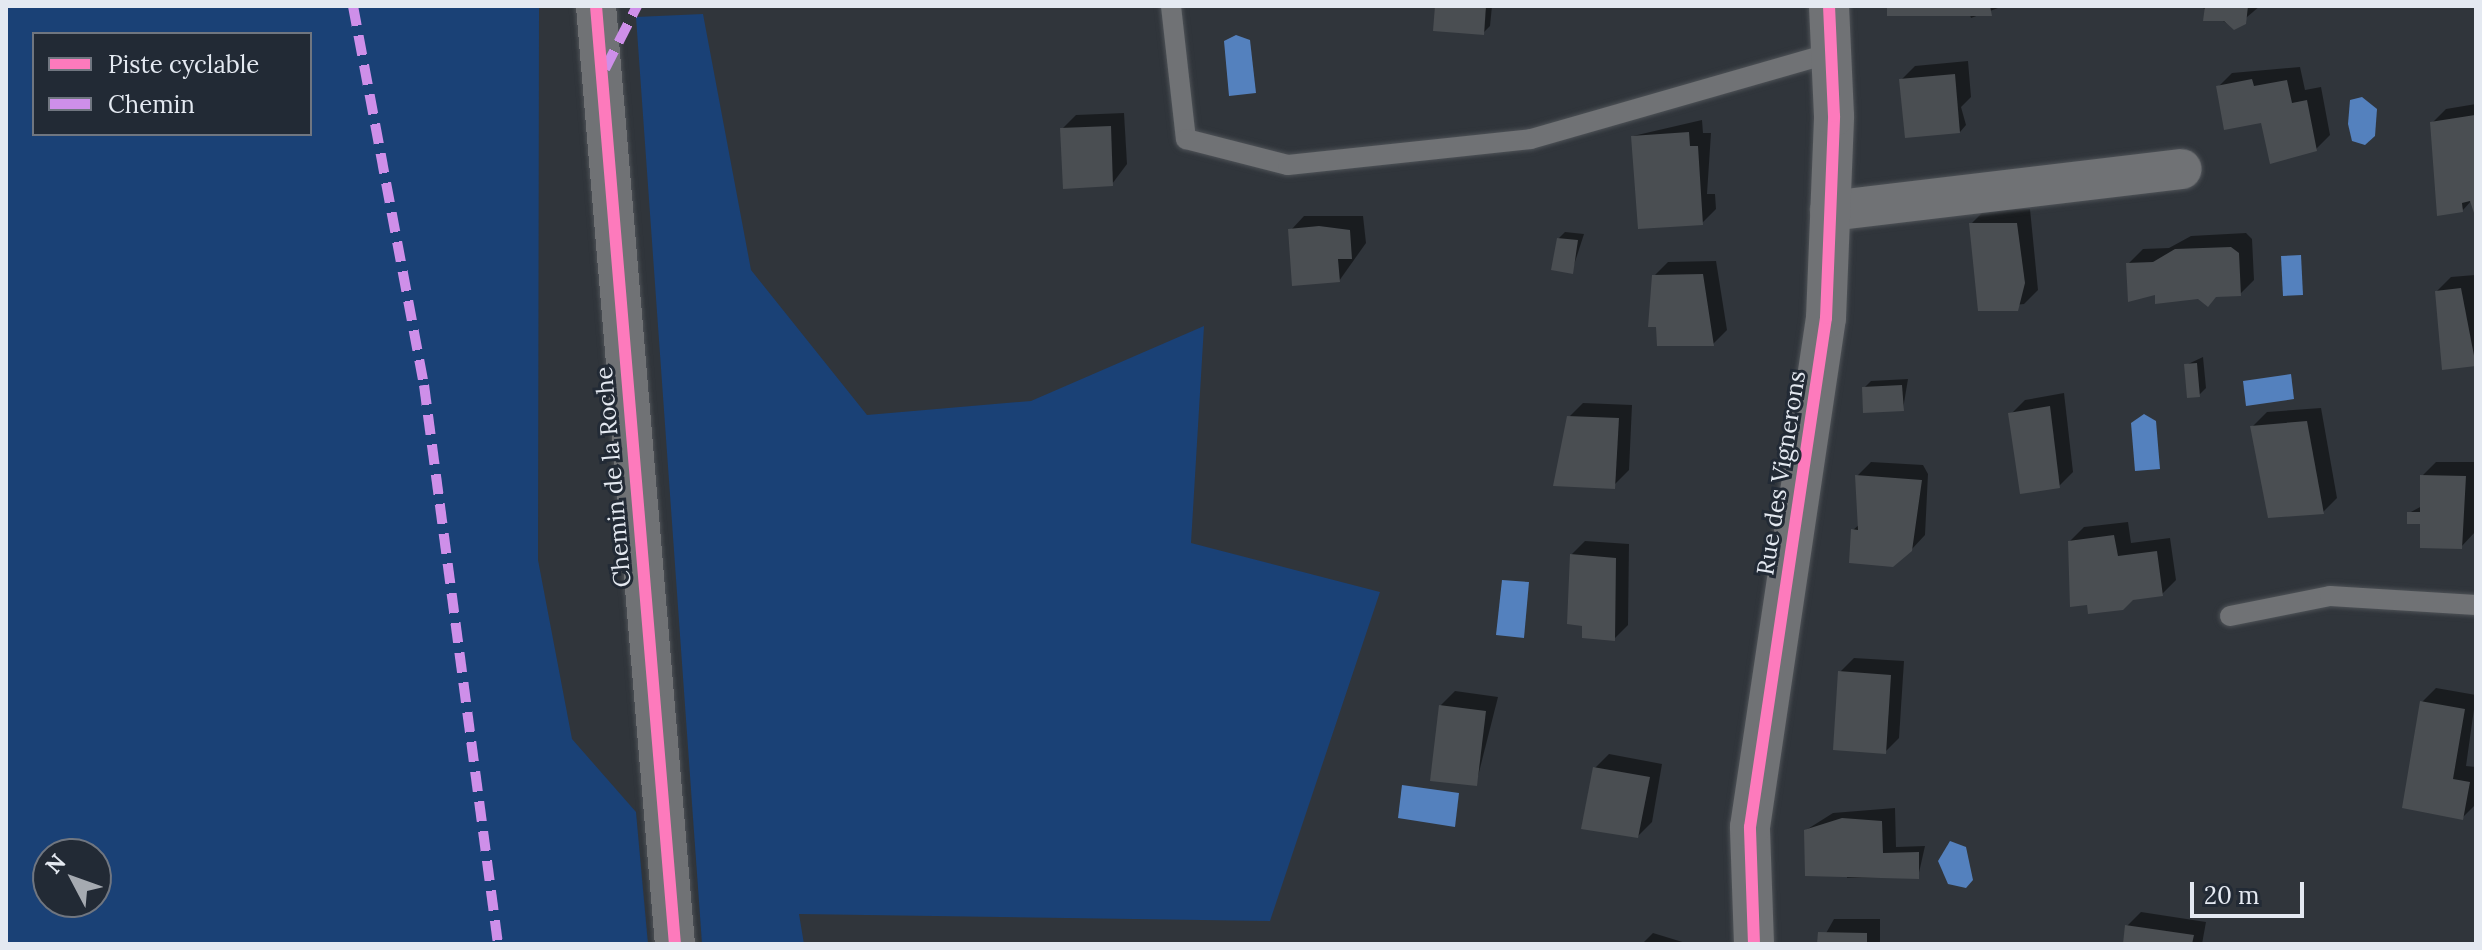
<!DOCTYPE html>
<html>
<head>
<meta charset="utf-8">
<style>
	body { margin:0 }
	#map { position:relative; width:2482px; height:950px; overflow:hidden; background:#30353b; font-family:Lora,serif }
	div>[style] { position:absolute }
	[style*='--x'] { left:calc(var(--x)*1px); top:calc(var(--y)*1px); width:calc(var(--w)*1px); rotate:calc(var(--a)*1deg) }
	.green>* { inset:0; background:#1a4176 }
	.water>* { inset:0; background:#5481be }
	.shadow>* { inset:0; background:#0007 }
	.building>* { inset:0; background:#4a4e52 }
	.roads { filter:drop-shadow(0 0 2px #4e5257) drop-shadow(0 0 2px #4e5257) }
	.lane>* { height:20px; margin:-10px; padding:0 10px; transform-origin:10px; border-radius:10px; background:#707275 }
	.street>* { height:40px; margin:-20px; padding:0 20px; transform-origin:20px; border-radius:20px; background:#707275 }
	.quiet>* { height:10px; margin-top:-5px; transform-origin:0; background:repeating-linear-gradient(90deg,#ce8fe9 0 20px,transparent 0 30px) }
	.cycleway>* { height:12px; margin:-6px; padding:0 6px; transform-origin:6px; border-radius:6px; background:#fd7abc }
	span { translate:-50% -50%; white-space:nowrap; text-align:center; line-height:1.15; -webkit-text-stroke:6px #222a35; paint-order:stroke }
	.street-label { font-size:24px; color:#e4e9f1 }
	.frame { position:absolute; inset:0; border:8px solid #e4e9f1; pointer-events:none }
	.legend { position:absolute; left:32px; top:32px; width:280px; height:104px; box-sizing:border-box; background:#222a35; border:2px solid #707680; margin:0; padding:10px 14px; list-style:none; font-size:24px; color:#e4e9f1 }
	.legend li { display:flex; align-items:center; gap:16px; height:40px }
	.legend b { width:40px; border:2px solid #707680 }
	.north { position:absolute; left:32px; top:838px; width:80px; height:80px; box-sizing:border-box; background:#222a35; border:2px solid #707680; border-radius:50%; rotate:311deg; font-size:22px; font-weight:700; line-height:32px; text-align:center; color:#e4e9f1 }
	.north::after { content:''; display:block; margin:auto; width:28px; height:36px; background:#a5aab1; clip-path:polygon(50% 0,100% 100%,50% 72%,0 100%) }
	.scale { position:absolute; left:2190px; top:882px; width:114px; height:36px; box-sizing:border-box; border:4px solid #e4e9f1; border-top:0; padding-left:10px; font-size:24px; line-height:28px; white-space:nowrap; color:#e4e9f1; -webkit-text-stroke:6px #222a35; paint-order:stroke }
</style>
</head>
<body>
<div id="map">
	<div class="green">
		<div style="clip-path:polygon(evenodd,6px 6px,539px 6px,538px 560px,572px 739px,636px 812px,648px 944px,6px 944px,6px 6px,310px 34px,310px 134px,34px 134px,34px 34px,310px 34px,6px 6px,48px 854px,96px 854px,96px 902px,48px 902px,48px 854px)"></div>
		<div style="clip-path:polygon(703px 14px,751px 270px,867px 415px,1031px 401px,1204px 326px,1191px 543px,1380px 592px,1270px 921px,799px 914px,804px 944px,702px 944px,636px 17px)"></div>
	</div>
	<div class="water">
		<div style="clip-path:polygon(1236px 35px,1250px 40px,1256px 93px,1229px 96px,1224px 41px)"></div>
		<div style="clip-path:polygon(2362px 97px,2377px 109px,2375px 136px,2365px 145px,2352px 141px,2348px 124px,2350px 100px)"></div>
		<div style="clip-path:polygon(2301px 255px,2303px 295px,2283px 296px,2281px 256px)"></div>
		<div style="clip-path:polygon(2291px 374px,2294px 399px,2246px 406px,2243px 381px)"></div>
		<div style="clip-path:polygon(2144px 414px,2156px 421px,2160px 469px,2135px 471px,2131px 423px)"></div>
		<div style="clip-path:polygon(1502px 580px,1529px 582px,1524px 638px,1496px 635px)"></div>
		<div style="clip-path:polygon(1402px 785px,1459px 793px,1455px 827px,1398px 818px)"></div>
		<div style="clip-path:polygon(1950px 841px,1966px 847px,1973px 880px,1966px 888px,1948px 884px,1938px 861px)"></div>
	</div>
	<div class="shadow">
		<div style="clip-path:polygon(1438px 6px,1492px 6px,1490px 26px,1483px 33px)"></div>
		<div style="clip-path:polygon(1889px 6px,1997px 6px,1998px 8px,1971px 18px,1969px 12px)"></div>
		<div style="clip-path:polygon(2200px 6px,2260px 6px,2234px 28px)"></div>
		<div style="clip-path:polygon(1968px 61px,1971px 97px,1961px 107px,1966px 125px,1960px 132px,1901px 80px,1915px 66px)"></div>
		<div style="clip-path:polygon(2300px 67px,2305px 90px,2321px 87px,2330px 135px,2316px 149px,2218px 87px,2232px 73px)"></div>
		<div style="clip-path:polygon(2476px 104px,2476px 217px,2475px 217px,2472px 200px,2463px 210px,2432px 123px,2446px 109px)"></div>
		<div style="clip-path:polygon(1124px 113px,1127px 164px,1112px 184px,1062px 129px,1076px 115px)"></div>
		<div style="clip-path:polygon(1702px 120px,1703px 133px,1711px 133px,1707px 194px,1715px 194px,1716px 209px,1702px 223px,1633px 136px)"></div>
		<div style="clip-path:polygon(2030px 209px,2038px 290px,2024px 304px,1979px 309px,1971px 224px,1985px 210px)"></div>
		<div style="clip-path:polygon(1304px 216px,1363px 216px,1366px 243px,1339px 281px,1291px 230px)"></div>
		<div style="clip-path:polygon(1565px 232px,1584px 234px,1572px 271px,1558px 239px)"></div>
		<div style="clip-path:polygon(2246px 233px,2252px 239px,2254px 280px,2240px 294px,2157px 293px,2128px 264px,2143px 249px,2169px 248px,2191px 236px)"></div>
		<div style="clip-path:polygon(1716px 261px,1727px 330px,1713px 344px,1654px 276px,1668px 262px)"></div>
		<div style="clip-path:polygon(2475px 275px,2476px 364px,2444px 367px,2437px 291px,2451px 277px)"></div>
		<div style="clip-path:polygon(2203px 357px,2206px 388px,2199px 395px,2186px 365px)"></div>
		<div style="clip-path:polygon(1908px 379px,1903px 409px,1864px 388px,1871px 381px)"></div>
		<div style="clip-path:polygon(2064px 393px,2073px 472px,2059px 486px,2011px 414px,2025px 400px)"></div>
		<div style="clip-path:polygon(1583px 403px,1632px 405px,1629px 470px,1615px 484px,1569px 417px)"></div>
		<div style="clip-path:polygon(2321px 408px,2337px 498px,2323px 512px,2253px 426px,2267px 412px)"></div>
		<div style="clip-path:polygon(1871px 462px,1923px 465px,1928px 474px,1925px 535px,1911px 550px,1853px 530px,1860px 524px,1857px 476px)"></div>
		<div style="clip-path:polygon(2436px 462px,2476px 462px,2475px 532px,2461px 547px,2409px 513px,2422px 506px,2422px 476px)"></div>
		<div style="clip-path:polygon(2128px 522px,2131px 543px,2170px 538px,2176px 580px,2162px 594px,2070px 541px,2084px 527px)"></div>
		<div style="clip-path:polygon(1585px 541px,1629px 544px,1628px 625px,1614px 639px,1571px 555px)"></div>
		<div style="clip-path:polygon(1854px 658px,1904px 661px,1899px 738px,1885px 752px,1840px 672px)"></div>
		<div style="clip-path:polygon(2436px 688px,2476px 695px,2466px 766px,2476px 767px,2476px 804px,2462px 818px,2422px 702px)"></div>
		<div style="clip-path:polygon(1455px 691px,1498px 697px,1476px 784px,1441px 705px)"></div>
		<div style="clip-path:polygon(1609px 754px,1662px 764px,1652px 822px,1638px 836px,1595px 768px)"></div>
		<div style="clip-path:polygon(1895px 808px,1896px 847px,1925px 846px,1918px 877px,1847px 878px,1847px 869px,1806px 830px,1833px 813px)"></div>
		<div style="clip-path:polygon(2141px 912px,2206px 922px,2202px 944px,2125px 944px,2127px 926px)"></div>
		<div style="clip-path:polygon(1834px 919px,1880px 919px,1880px 944px,1820px 944px)"></div>
		<div style="clip-path:polygon(1653px 933px,1689px 944px,1642px 944px)"></div>
	</div>
	<div class="building">
		<div style="clip-path:polygon(1435px 6px,1486px 6px,1484px 35px,1433px 31px)"></div>
		<div style="clip-path:polygon(1887px 6px,1990px 6px,1992px 16px,1887px 16px)"></div>
		<div style="clip-path:polygon(2205px 6px,2248px 6px,2246px 24px,2234px 30px,2224px 21px,2203px 21px)"></div>
		<div style="clip-path:polygon(1955px 74px,1960px 133px,1905px 138px,1899px 79px)"></div>
		<div style="clip-path:polygon(2252px 79px,2254px 86px,2287px 80px,2292px 103px,2307px 100px,2317px 151px,2270px 164px,2261px 123px,2224px 130px,2216px 86px)"></div>
		<div style="clip-path:polygon(2475px 115px,2476px 219px,2470px 201px,2462px 203px,2463px 212px,2437px 216px,2430px 122px)"></div>
		<div style="clip-path:polygon(1111px 126px,1113px 186px,1063px 189px,1060px 128px)"></div>
		<div style="clip-path:polygon(1689px 132px,1690px 146px,1698px 146px,1703px 225px,1638px 229px,1631px 136px)"></div>
		<div style="clip-path:polygon(1969px 223px,2017px 223px,2025px 283px,2018px 311px,1978px 311px)"></div>
		<div style="clip-path:polygon(1319px 226px,1350px 230px,1352px 259px,1338px 259px,1340px 282px,1292px 286px,1288px 229px)"></div>
		<div style="clip-path:polygon(1557px 238px,1578px 240px,1573px 274px,1551px 270px)"></div>
		<div style="clip-path:polygon(2231px 247px,2239px 253px,2241px 296px,2216px 297px,2208px 307px,2198px 299px,2155px 304px,2155px 295px,2128px 302px,2126px 263px,2153px 262px,2175px 249px)"></div>
		<div style="clip-path:polygon(1703px 274px,1714px 346px,1657px 346px,1656px 327px,1648px 327px,1652px 275px)"></div>
		<div style="clip-path:polygon(2461px 288px,2476px 366px,2442px 370px,2435px 291px)"></div>
		<div style="clip-path:polygon(2197px 363px,2200px 397px,2187px 398px,2184px 364px)"></div>
		<div style="clip-path:polygon(1902px 385px,1904px 411px,1863px 413px,1862px 387px)"></div>
		<div style="clip-path:polygon(2050px 406px,2060px 488px,2020px 494px,2008px 413px)"></div>
		<div style="clip-path:polygon(1567px 416px,1619px 418px,1615px 489px,1553px 486px)"></div>
		<div style="clip-path:polygon(2307px 421px,2324px 514px,2268px 518px,2250px 426px)"></div>
		<div style="clip-path:polygon(1855px 475px,1922px 480px,1912px 551px,1893px 567px,1849px 563px,1851px 529px,1858px 530px)"></div>
		<div style="clip-path:polygon(2420px 475px,2466px 476px,2462px 549px,2420px 548px,2420px 524px,2407px 524px,2407px 512px,2420px 512px)"></div>
		<div style="clip-path:polygon(2114px 535px,2118px 556px,2157px 551px,2163px 596px,2133px 600px,2123px 610px,2088px 614px,2087px 605px,2070px 607px,2068px 541px)"></div>
		<div style="clip-path:polygon(1570px 554px,1616px 558px,1615px 641px,1582px 638px,1582px 626px,1567px 624px)"></div>
		<div style="clip-path:polygon(1838px 671px,1891px 675px,1886px 754px,1833px 750px)"></div>
		<div style="clip-path:polygon(2420px 701px,2465px 709px,2453px 779px,2470px 782px,2463px 820px,2402px 808px)"></div>
		<div style="clip-path:polygon(1439px 705px,1486px 711px,1477px 786px,1430px 781px)"></div>
		<div style="clip-path:polygon(1593px 767px,1650px 777px,1638px 838px,1581px 829px)"></div>
		<div style="clip-path:polygon(1842px 818px,1882px 821px,1883px 853px,1919px 852px,1919px 879px,1805px 876px,1804px 830px)"></div>
		<div style="clip-path:polygon(2125px 925px,2194px 935px,2192px 944px,2123px 944px)"></div>
		<div style="clip-path:polygon(1818px 932px,1867px 933px,1867px 944px,1817px 944px)"></div>
	</div>
	<div class="roads">
		<div class="lane">
			<div style="--x:1171;--y:6;--w:134;--a:83.6"></div>
			<div style="--x:1186;--y:139;--w:105;--a:14.3"></div>
			<div style="--x:1288;--y:165;--w:244;--a:-6.1"></div>
			<div style="--x:1531;--y:139;--w:312;--a:-16"></div>
			<div style="--x:2230;--y:616;--w:102;--a:-11.3"></div>
			<div style="--x:2330;--y:596;--w:146;--a:3.5"></div>
		</div>
		<div class="street">
			<div style="--x:596;--y:6;--w:941;--a:85.19"></div>
			<div style="--x:1830;--y:211;--w:354;--a:-6.8"></div>
			<div style="--x:1754;--y:944;--w:117;--a:-92"></div>
			<div style="--x:1750;--y:827;--w:515;--a:-81.51"></div>
			<div style="--x:1826;--y:318;--w:202;--a:-87.7"></div>
			<div style="--x:1834;--y:116;--w:110;--a:-92.6"></div>
		</div>
	</div>
	<div class="quiet">
		<div style="--x:353;--y:6;--w:386;--a:79.4"></div>
		<div style="--x:424;--y:385;--w:564;--a:82.46"></div>
		<div style="--x:605;--y:69;--w:71;--a:-63.1"></div>
	</div>
	<div class="cycleway">
		<div style="--x:596;--y:6;--w:941;--a:85.19"></div>
		<div style="--x:1754;--y:944;--w:117;--a:-92"></div>
		<div style="--x:1750;--y:827;--w:515;--a:-81.51"></div>
		<div style="--x:1826;--y:318;--w:202;--a:-87.7"></div>
		<div style="--x:1834;--y:116;--w:110;--a:-92.6"></div>
	</div>
	<div class="street-label">
		<span style="left:1781px;top:473px;rotate:-81deg">Rue des Vignerons</span>
		<span style="left:613px;top:477px;rotate:-95deg">Chemin de la Roche</span>
	</div>
	<div class="frame"></div>
	<ul class="legend">
	<li><b style="height:10px;background:#fd7abc"></b>Piste cyclable</li>
	<li><b style="height:10px;background:#ce8fe9"></b>Chemin</li>
	</ul>
	<div class="north">N</div>
	<div class="scale">20 m</div>
</div>
</body>
</html>
